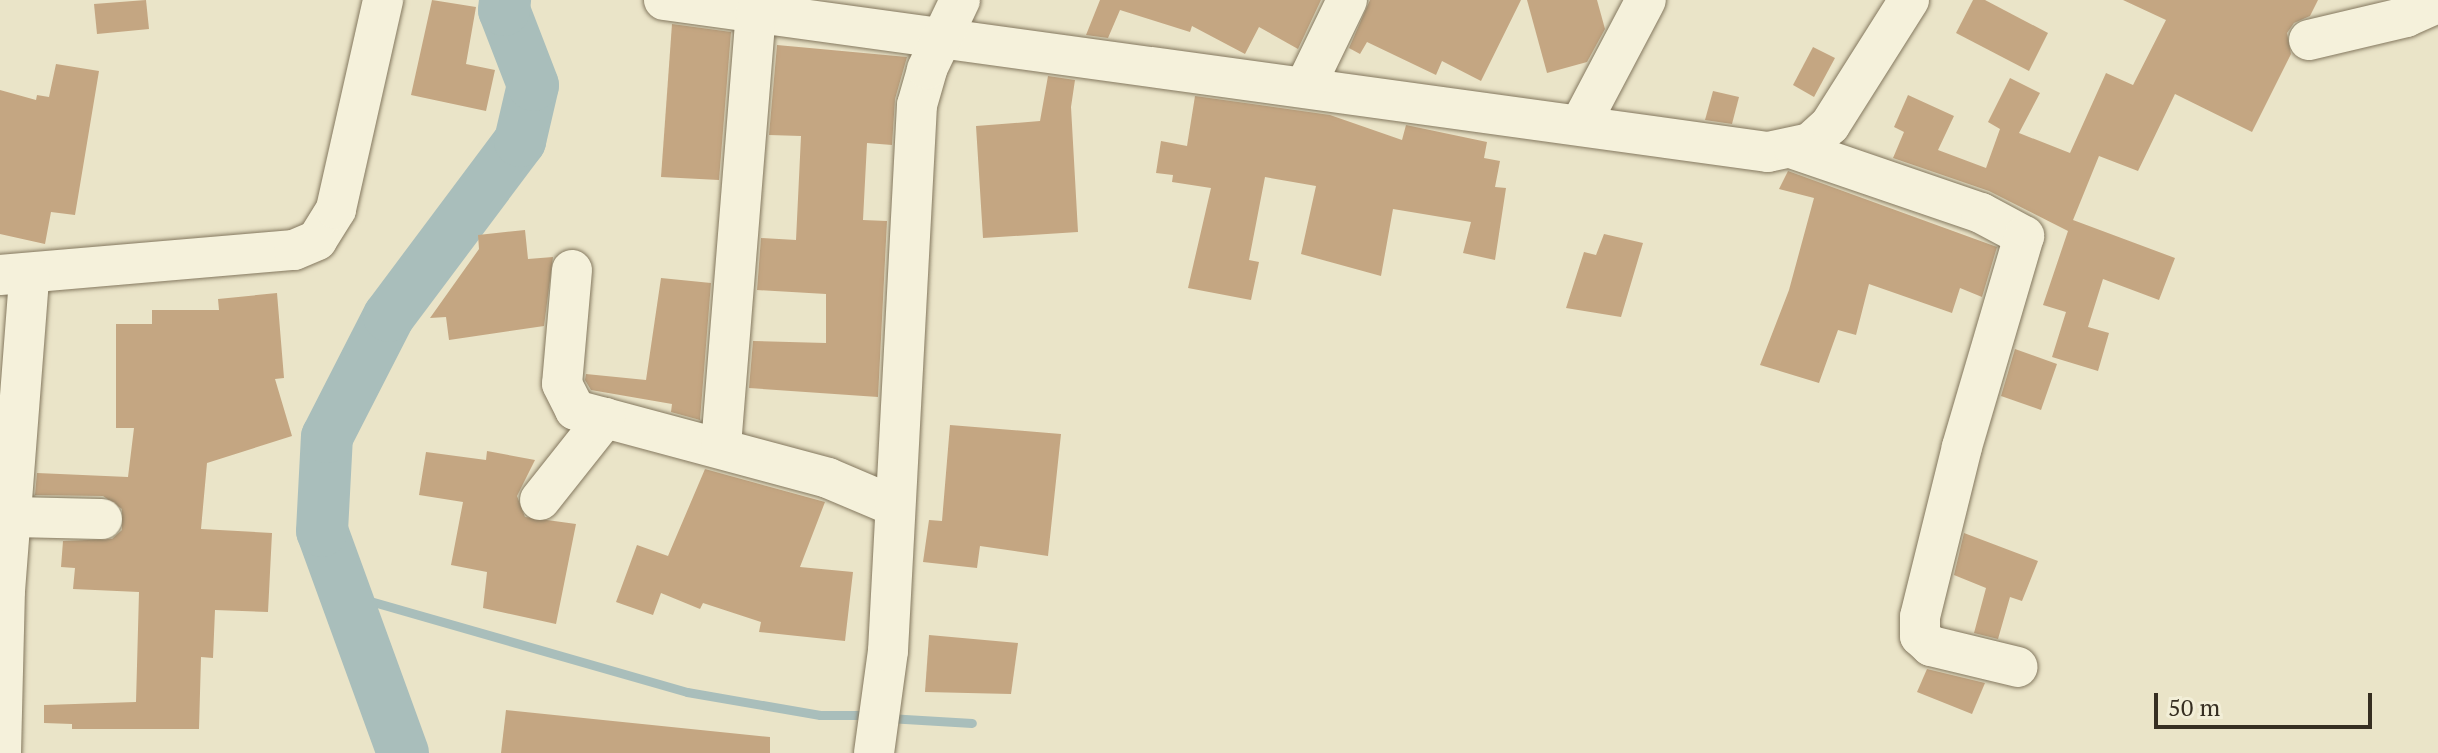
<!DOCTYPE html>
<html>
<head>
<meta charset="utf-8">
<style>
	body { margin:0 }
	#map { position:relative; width:2438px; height:753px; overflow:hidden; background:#eae4c8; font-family:"PT Serif",serif }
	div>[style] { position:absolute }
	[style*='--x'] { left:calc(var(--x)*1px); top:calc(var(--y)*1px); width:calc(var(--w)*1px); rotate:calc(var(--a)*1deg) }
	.stream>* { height:9px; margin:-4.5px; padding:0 4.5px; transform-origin:4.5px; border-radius:4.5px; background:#a9bebb }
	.river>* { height:52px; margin:-26px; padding:0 26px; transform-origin:26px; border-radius:26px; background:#a9bebb }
	.building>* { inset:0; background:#c4a682 }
	.roads { filter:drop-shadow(0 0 2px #84785f) drop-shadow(0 0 2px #84785f) }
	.minor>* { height:40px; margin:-20px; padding:0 20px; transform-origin:20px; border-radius:20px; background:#f5f1db }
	span { translate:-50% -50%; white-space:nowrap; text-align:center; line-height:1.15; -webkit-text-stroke:6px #f2eed7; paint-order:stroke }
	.scale { position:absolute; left:2154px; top:693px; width:218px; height:36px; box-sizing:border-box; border:4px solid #362e21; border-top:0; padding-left:10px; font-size:24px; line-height:28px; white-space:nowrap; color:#362e21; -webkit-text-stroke:6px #f2eed7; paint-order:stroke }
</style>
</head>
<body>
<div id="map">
	<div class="stream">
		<div style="--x:342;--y:593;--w:359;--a:16"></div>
		<div style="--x:687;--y:692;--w:135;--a:9.8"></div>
		<div style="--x:820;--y:715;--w:50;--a:0"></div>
		<div style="--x:888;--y:718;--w:84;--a:3.4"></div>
	</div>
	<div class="river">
		<div style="--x:403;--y:753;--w:236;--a:-110"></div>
		<div style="--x:322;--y:531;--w:94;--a:-87"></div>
		<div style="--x:327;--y:437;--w:136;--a:-62.9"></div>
		<div style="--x:389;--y:316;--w:219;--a:-53.2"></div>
		<div style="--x:520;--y:141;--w:57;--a:-76.9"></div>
		<div style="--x:533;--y:85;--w:80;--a:-111.1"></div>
		<div style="--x:504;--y:10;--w:10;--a:-84"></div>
	</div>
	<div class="building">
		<div style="clip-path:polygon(146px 0,149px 29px,97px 34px,94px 4px)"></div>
		<div style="clip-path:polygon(432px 0,476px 7px,466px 64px,495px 70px,486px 111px,411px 95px)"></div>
		<div style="clip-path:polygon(1100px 0,1321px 0,1298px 49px,1259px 27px,1245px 54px,1192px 26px,1190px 32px,1120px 10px,1108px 38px,1086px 35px)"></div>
		<div style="clip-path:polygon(1370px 0,1521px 0,1481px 81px,1442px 61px,1436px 75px,1367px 42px,1360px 54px,1349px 48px)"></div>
		<div style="clip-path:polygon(1527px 0,1597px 0,1605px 29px,1587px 62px,1547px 73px)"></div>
		<div style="clip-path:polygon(1973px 0,1985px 0,2048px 33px,2029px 71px,1956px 33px)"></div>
		<div style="clip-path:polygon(2123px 0,2318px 0,2310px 16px,2294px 23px,2287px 33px,2291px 54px,2252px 132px,2175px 94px,2138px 171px,2099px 156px,2073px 220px,2175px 258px,2159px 300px,2103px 279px,2088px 327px,2109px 333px,2098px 371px,2052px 357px,2066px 312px,2043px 305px,2068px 231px,1989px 191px,1893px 158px,1904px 132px,1894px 127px,1908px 95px,1954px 116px,1938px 150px,1986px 168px,2000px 129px,1988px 122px,2010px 78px,2040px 93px,2019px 133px,2070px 153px,2106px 73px,2133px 85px,2166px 20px)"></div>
		<div style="clip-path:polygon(672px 24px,731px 32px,719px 180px,661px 177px)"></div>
		<div style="clip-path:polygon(777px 45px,907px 57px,895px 99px,892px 145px,867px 143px,863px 220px,887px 221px,878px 397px,749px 388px,753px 341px,826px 343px,826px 294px,757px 290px,761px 238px,796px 240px,801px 136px,769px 135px)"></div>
		<div style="clip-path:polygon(1813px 47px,1835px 58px,1814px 97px,1793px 85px)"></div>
		<div style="clip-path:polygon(56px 64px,99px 71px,75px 215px,51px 212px,45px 244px,0 234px,0 90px,36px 100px,37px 95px,49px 97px)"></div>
		<div style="clip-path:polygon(1048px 76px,1075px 80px,1071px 107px,1078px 232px,983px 238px,976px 126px,1040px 121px)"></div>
		<div style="clip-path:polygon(1713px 91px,1739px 97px,1732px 124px,1705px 120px)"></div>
		<div style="clip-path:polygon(1195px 96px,1330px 115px,1402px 140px,1406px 125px,1487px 142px,1484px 158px,1500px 161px,1495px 187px,1506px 188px,1495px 260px,1463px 253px,1471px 222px,1393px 209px,1381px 276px,1301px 254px,1316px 186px,1265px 177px,1249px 260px,1259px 262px,1251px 300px,1188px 288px,1211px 188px,1172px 182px,1173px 175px,1156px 173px,1161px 141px,1187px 146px)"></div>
		<div style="clip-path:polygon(1788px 171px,1997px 247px,1982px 297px,1960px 288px,1952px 313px,1869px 284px,1856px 335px,1838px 330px,1819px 383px,1760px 365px,1789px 290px,1814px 198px,1779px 189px)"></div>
		<div style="clip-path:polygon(525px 230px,528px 259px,553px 257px,544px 326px,449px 340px,446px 317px,430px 318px,479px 249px,478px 235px)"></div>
		<div style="clip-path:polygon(1604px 234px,1643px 243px,1621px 317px,1566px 308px,1584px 252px,1596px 255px)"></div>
		<div style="clip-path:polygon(661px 278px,711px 283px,700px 420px,671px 412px,672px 404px,591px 390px,585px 380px,586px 374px,646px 380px)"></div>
		<div style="clip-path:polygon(277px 293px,284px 378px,275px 379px,292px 436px,207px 463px,201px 529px,272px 533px,268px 612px,215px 610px,213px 658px,201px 657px,199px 729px,72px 729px,72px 724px,44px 723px,44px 705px,136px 702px,139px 592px,73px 589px,75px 568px,61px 567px,63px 541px,112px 539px,122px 530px,122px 509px,103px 496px,35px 495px,37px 473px,128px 477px,134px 428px,116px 428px,116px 324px,152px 324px,152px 310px,219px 310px,218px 299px)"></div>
		<div style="clip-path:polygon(2015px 349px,2057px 364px,2041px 410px,2001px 396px)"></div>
		<div style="clip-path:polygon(950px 425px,1061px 434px,1048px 556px,980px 546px,977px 568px,923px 562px,929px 520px,942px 521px)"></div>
		<div style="clip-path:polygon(487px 451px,535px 460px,517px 496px,525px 517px,576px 524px,556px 624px,483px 608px,487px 572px,451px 565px,463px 502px,419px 495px,426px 452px,486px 460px)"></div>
		<div style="clip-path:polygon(705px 469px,825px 502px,800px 567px,853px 572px,845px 641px,759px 632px,761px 622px,703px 603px,700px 609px,661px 593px,653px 615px,616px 602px,637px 545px,668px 556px)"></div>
		<div style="clip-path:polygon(1964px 533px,2038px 561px,2022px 601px,2010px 597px,1998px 639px,1974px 633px,1986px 588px,1954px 575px)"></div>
		<div style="clip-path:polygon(929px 635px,1018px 643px,1011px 694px,925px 692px)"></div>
		<div style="clip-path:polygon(1927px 669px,1985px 683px,1972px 714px,1917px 692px)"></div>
		<div style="clip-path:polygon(506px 710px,770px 737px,770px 753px,501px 753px)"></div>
	</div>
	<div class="roads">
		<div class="minor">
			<div style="--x:664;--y:0;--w:1114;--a:7.84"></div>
			<div style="--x:1768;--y:152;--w:43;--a:-12.1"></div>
			<div style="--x:1810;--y:143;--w:27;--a:-42"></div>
			<div style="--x:1830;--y:125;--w:148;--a:-57.7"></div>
			<div style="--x:2309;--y:40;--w:100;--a:-13.3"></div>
			<div style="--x:2406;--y:17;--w:35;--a:-24"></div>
			<div style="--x:1306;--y:85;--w:94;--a:-64.2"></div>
			<div style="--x:1580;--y:125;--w:141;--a:-62.2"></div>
			<div style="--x:1794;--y:149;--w:198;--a:18.9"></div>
			<div style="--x:1981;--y:213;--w:49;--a:28.1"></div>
			<div style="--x:2024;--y:236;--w:220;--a:106.4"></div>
			<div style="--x:1962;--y:447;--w:175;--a:103.9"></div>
			<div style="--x:1920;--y:617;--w:19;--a:90"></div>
			<div style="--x:1920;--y:636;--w:15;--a:42"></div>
			<div style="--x:1931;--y:646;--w:89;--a:13.6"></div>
			<div style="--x:572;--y:270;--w:114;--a:95"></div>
			<div style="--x:562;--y:384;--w:29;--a:63"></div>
			<div style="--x:575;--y:410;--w:262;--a:15"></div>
			<div style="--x:828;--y:478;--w:72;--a:23"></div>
			<div style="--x:0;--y:275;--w:295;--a:-4.9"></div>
			<div style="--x:294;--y:250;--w:25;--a:-23"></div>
			<div style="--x:317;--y:240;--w:36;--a:-58"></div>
			<div style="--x:336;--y:209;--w:214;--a:-77.3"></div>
			<div style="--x:721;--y:446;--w:434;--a:-85.4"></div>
			<div style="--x:756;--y:13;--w:14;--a:-65"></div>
			<div style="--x:540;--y:500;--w:105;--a:-51.6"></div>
			<div style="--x:12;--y:517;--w:90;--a:1.3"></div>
			<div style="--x:1;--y:753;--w:162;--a:-88.6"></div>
			<div style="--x:5;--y:591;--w:316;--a:-85.6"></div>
			<div style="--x:874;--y:753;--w:103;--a:-82.2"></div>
			<div style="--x:888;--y:651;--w:547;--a:-86.96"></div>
			<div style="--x:917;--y:105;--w:37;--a:-74"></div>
			<div style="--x:927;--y:69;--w:76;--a:-64.4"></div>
		</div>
	</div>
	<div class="scale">50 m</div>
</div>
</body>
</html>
